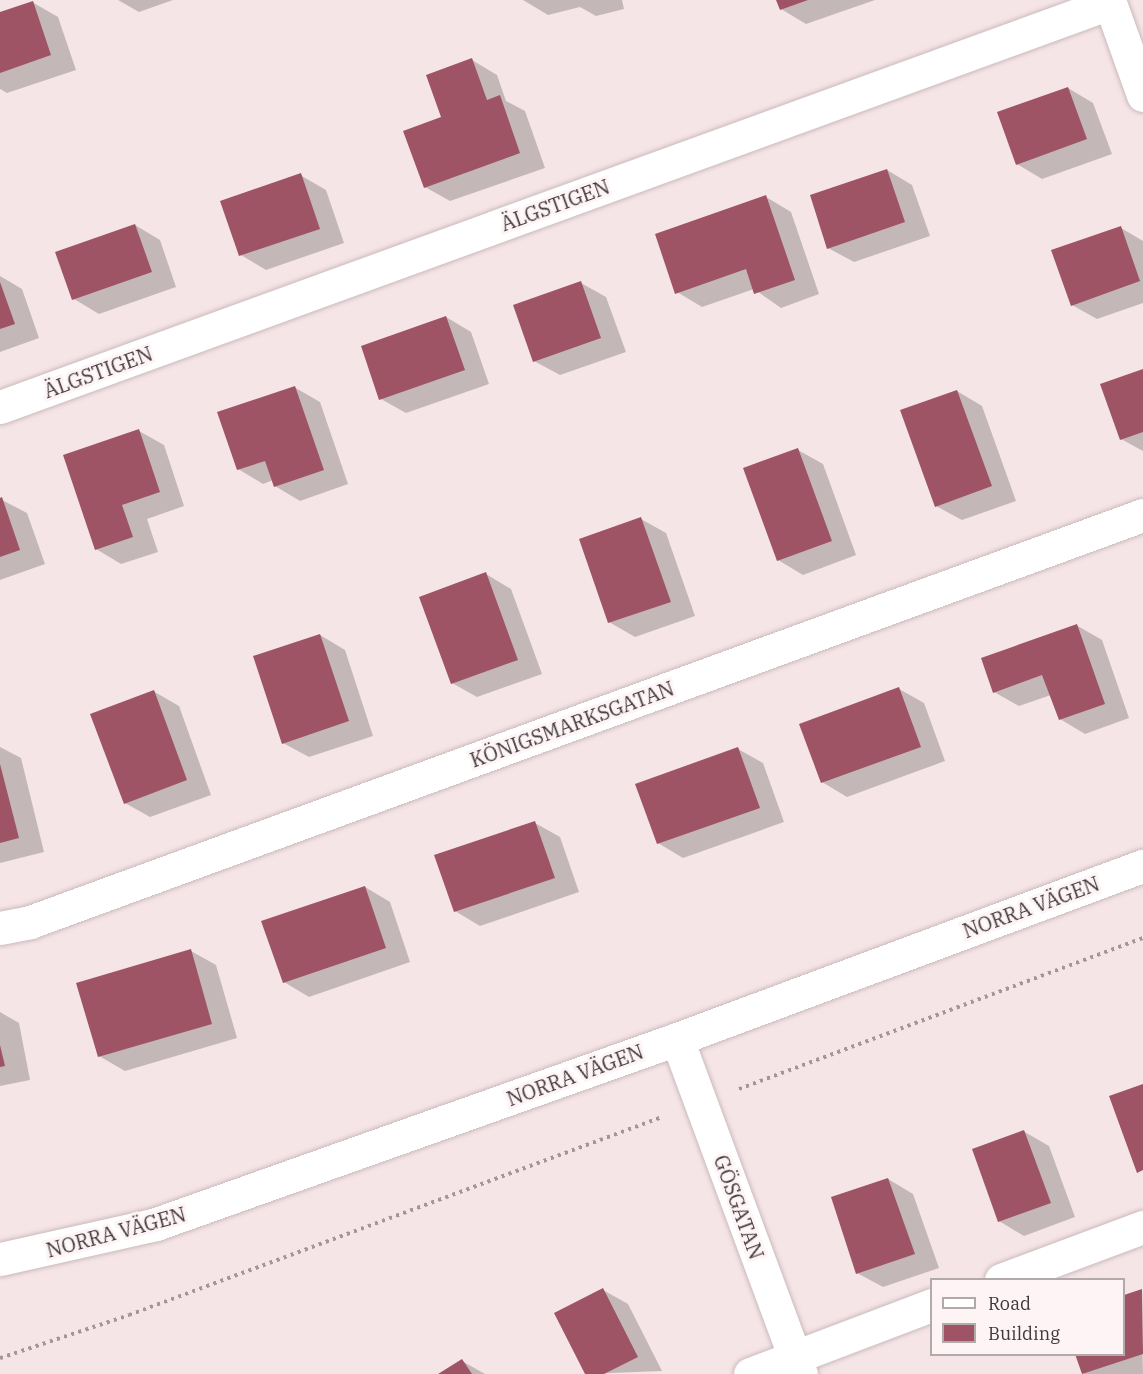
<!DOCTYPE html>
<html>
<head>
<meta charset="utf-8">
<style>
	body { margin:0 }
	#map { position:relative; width:1143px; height:1374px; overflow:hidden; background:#f6e5e7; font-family:"IBM Plex Serif",serif }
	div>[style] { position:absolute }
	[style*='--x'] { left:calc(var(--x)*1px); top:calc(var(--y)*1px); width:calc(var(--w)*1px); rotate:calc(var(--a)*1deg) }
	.shadow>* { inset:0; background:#0003 }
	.building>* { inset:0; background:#9e5464 }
	.path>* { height:4px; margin-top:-2px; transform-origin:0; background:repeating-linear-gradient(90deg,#a29697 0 3px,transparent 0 7.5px) }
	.roads { filter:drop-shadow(0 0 2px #cababc) drop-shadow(0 0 2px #cababc) }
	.minor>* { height:33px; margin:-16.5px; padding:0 16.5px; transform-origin:16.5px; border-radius:16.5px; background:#fff }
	span { translate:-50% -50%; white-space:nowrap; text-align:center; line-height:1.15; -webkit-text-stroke:6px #fef4f5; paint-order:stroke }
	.street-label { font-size:20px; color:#40393a }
	.legend { position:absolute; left:930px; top:1278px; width:195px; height:78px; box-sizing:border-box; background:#fef4f5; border:2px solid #b2a9aa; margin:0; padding:8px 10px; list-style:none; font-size:18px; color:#40393a }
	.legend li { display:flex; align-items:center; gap:12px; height:30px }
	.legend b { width:30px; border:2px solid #b2a9aa }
</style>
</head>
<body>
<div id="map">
	<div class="shadow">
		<div style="clip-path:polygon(118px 0,173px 0,139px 12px)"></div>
		<div style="clip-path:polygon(523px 0,622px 0,624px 9px,596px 16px,580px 7px,548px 15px)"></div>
		<div style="clip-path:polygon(778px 0,875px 0,806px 24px,781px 9px)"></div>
		<div style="clip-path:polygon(32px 2px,58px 17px,76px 70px,7px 93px,0 89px,0 13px)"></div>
		<div style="clip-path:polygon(472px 60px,497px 75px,506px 101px,525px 111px,545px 168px,450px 201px,425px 187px,443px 118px)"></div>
		<div style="clip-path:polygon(1068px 88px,1093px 103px,1112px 154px,1042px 179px,1017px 164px)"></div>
		<div style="clip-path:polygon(887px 170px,912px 185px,930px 236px,854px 262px,828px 248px)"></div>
		<div style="clip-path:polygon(300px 175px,326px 190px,344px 243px,266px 270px,241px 255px)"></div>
		<div style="clip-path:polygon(766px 197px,791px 212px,819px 294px,781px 308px,754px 289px,702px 307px,677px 292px)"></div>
		<div style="clip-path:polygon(135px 225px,160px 240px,176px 287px,99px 314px,74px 299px)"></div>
		<div style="clip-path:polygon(1121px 228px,1143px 241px,1143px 303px,1097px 319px,1072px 305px)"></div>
		<div style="clip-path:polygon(0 276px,22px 289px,39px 338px,0 352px)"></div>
		<div style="clip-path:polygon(581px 283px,606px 297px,626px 352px,560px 375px,534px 361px)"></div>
		<div style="clip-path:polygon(446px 317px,471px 332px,489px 384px,406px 413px,381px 399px)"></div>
		<div style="clip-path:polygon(1143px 370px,1143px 451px,1121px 439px)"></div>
		<div style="clip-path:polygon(294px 387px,320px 402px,348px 484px,300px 501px,275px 486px,273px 480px,263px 484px,238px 469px)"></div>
		<div style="clip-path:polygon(957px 391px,982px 406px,1016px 501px,962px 520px,936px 506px)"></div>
		<div style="clip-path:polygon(139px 431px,164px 445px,184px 506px,147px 519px,158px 552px,121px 564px,96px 549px)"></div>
		<div style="clip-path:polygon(798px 450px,823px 464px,856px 555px,803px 575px,778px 560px)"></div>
		<div style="clip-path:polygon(0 499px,27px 513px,45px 564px,0 580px)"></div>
		<div style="clip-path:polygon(641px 519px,666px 533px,695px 616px,635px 637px,609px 622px)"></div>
		<div style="clip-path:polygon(486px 574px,511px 589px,542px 674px,477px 697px,452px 683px)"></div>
		<div style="clip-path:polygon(1076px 625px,1102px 640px,1129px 718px,1085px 734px,1060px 719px,1051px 695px,1019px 706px,994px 692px)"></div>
		<div style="clip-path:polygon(320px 635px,345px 650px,373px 736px,309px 757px,283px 743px)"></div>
		<div style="clip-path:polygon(899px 689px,924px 703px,945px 761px,847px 797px,822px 782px)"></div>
		<div style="clip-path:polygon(153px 691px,179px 706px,211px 795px,150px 817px,125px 803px)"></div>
		<div style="clip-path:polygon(0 747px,21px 758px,44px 852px,0 863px)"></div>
		<div style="clip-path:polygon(738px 749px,763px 763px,784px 822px,683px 858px,658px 843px)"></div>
		<div style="clip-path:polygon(535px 823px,560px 837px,579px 892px,480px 926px,455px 911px)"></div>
		<div style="clip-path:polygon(365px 887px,390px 902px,410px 962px,309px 997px,284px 982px)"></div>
		<div style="clip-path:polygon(191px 951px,216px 965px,237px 1038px,125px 1071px,99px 1056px)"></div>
		<div style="clip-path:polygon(0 1012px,19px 1023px,30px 1080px,0 1086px)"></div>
		<div style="clip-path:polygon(1023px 1131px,1049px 1146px,1075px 1217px,1024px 1236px,999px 1221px)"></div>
		<div style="clip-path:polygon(888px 1179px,913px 1194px,939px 1268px,883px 1287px,857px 1273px)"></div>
		<div style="clip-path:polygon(603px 1290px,628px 1304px,662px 1371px,587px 1374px)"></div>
		<div style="clip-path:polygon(1141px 1291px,1143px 1374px,1084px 1374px,1077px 1354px,1124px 1354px,1124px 1297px)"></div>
		<div style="clip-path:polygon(462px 1361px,485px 1374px,441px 1374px)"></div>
	</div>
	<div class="building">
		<div style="clip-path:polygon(776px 0,808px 0,780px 10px)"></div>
		<div style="clip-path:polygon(33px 1px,51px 55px,0 73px,0 12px)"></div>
		<div style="clip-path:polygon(472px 58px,487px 100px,500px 95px,520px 153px,424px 188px,403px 131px,441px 117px,426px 75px)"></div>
		<div style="clip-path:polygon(1068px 87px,1087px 139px,1016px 165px,997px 112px)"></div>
		<div style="clip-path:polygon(887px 169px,905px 222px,827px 249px,810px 195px)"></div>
		<div style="clip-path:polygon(301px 173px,320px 229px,239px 256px,220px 201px)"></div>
		<div style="clip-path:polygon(766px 195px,795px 280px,754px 294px,746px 269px,675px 294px,655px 234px)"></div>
		<div style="clip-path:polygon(135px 224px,152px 272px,72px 300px,55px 252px)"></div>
		<div style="clip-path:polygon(1121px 226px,1140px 281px,1071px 306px,1051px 250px)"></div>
		<div style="clip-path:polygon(581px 281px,601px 338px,533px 362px,513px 305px)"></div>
		<div style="clip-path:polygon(0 282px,15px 324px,0 329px)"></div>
		<div style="clip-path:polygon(446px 316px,465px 370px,379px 400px,361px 346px)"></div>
		<div style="clip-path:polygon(1143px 369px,1143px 432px,1120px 440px,1100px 384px)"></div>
		<div style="clip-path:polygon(295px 386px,324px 470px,274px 487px,265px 461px,237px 470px,217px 412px)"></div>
		<div style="clip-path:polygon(957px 390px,992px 486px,935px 507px,900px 410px)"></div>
		<div style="clip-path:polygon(139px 429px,160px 492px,122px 505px,133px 537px,95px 550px,63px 455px)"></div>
		<div style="clip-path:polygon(798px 448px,832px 541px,777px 561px,743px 468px)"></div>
		<div style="clip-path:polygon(2px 497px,20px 550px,0 557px,0 498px)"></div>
		<div style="clip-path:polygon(641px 517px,671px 602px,608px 623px,579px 539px)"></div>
		<div style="clip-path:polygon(486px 572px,518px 660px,451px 684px,419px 597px)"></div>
		<div style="clip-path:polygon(1077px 624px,1105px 704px,1059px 720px,1042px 675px,993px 693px,981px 658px)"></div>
		<div style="clip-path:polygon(320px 634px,349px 721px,282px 744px,253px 656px)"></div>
		<div style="clip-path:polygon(899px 687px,921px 747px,821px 783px,799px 724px)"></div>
		<div style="clip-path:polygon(154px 690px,187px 780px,124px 804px,90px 714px)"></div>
		<div style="clip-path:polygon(738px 747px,760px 808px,657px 844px,635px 784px)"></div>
		<div style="clip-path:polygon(0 764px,19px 838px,0 843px)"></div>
		<div style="clip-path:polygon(535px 821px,555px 878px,454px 912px,434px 855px)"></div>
		<div style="clip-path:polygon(365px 886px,386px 948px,283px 983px,261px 921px)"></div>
		<div style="clip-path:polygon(191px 949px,212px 1024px,98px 1057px,76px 983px)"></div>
		<div style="clip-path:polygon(0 1045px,5px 1066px,0 1067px)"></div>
		<div style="clip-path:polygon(1143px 1084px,1143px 1170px,1137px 1173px,1109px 1096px)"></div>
		<div style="clip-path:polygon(1024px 1130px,1051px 1203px,998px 1222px,972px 1149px)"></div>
		<div style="clip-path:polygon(888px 1178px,915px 1254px,856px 1274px,831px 1197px)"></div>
		<div style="clip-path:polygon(603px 1288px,638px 1357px,604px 1374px,585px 1374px,554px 1313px)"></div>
		<div style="clip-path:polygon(1142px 1289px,1143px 1354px,1082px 1374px,1075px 1354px,1124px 1354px,1124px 1295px)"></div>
		<div style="clip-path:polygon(462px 1359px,472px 1374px,438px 1374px)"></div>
	</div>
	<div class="path">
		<div style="--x:739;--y:1089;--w:431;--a:-20.5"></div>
		<div style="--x:0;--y:1358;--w:136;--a:-18.4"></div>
		<div style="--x:129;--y:1315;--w:569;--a:-20.38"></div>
	</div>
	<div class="roads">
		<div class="minor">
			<div style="--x:1109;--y:0;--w:101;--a:70.3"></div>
			<div style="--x:0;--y:407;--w:1181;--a:-20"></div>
			<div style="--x:0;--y:928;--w:31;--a:-11"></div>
			<div style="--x:30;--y:922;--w:1185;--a:-20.09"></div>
			<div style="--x:677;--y:1039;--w:357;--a:69.7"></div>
			<div style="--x:0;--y:1259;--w:160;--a:-12.6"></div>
			<div style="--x:156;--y:1224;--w:553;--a:-19.55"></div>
			<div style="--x:677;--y:1039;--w:497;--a:-20.4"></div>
			<div style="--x:1001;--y:1280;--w:152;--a:-20.5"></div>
			<div style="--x:750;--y:1374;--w:195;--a:-20.8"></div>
		</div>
	</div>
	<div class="street-label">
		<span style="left:555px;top:205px;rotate:-20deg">ÄLGSTIGEN</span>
		<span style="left:98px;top:372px;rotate:-20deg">ÄLGSTIGEN</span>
		<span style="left:572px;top:724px;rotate:-20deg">KÖNIGSMARKSGATAN</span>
		<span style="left:1031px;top:907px;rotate:-20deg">NORRA VÄGEN</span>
		<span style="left:575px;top:1075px;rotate:-20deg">NORRA VÄGEN</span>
		<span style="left:739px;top:1207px;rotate:70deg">GÖSGATAN</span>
		<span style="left:116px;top:1232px;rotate:-15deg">NORRA VÄGEN</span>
	</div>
	<ul class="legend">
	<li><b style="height:8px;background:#fff"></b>Road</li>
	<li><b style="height:16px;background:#9e5464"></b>Building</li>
	</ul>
</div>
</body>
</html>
